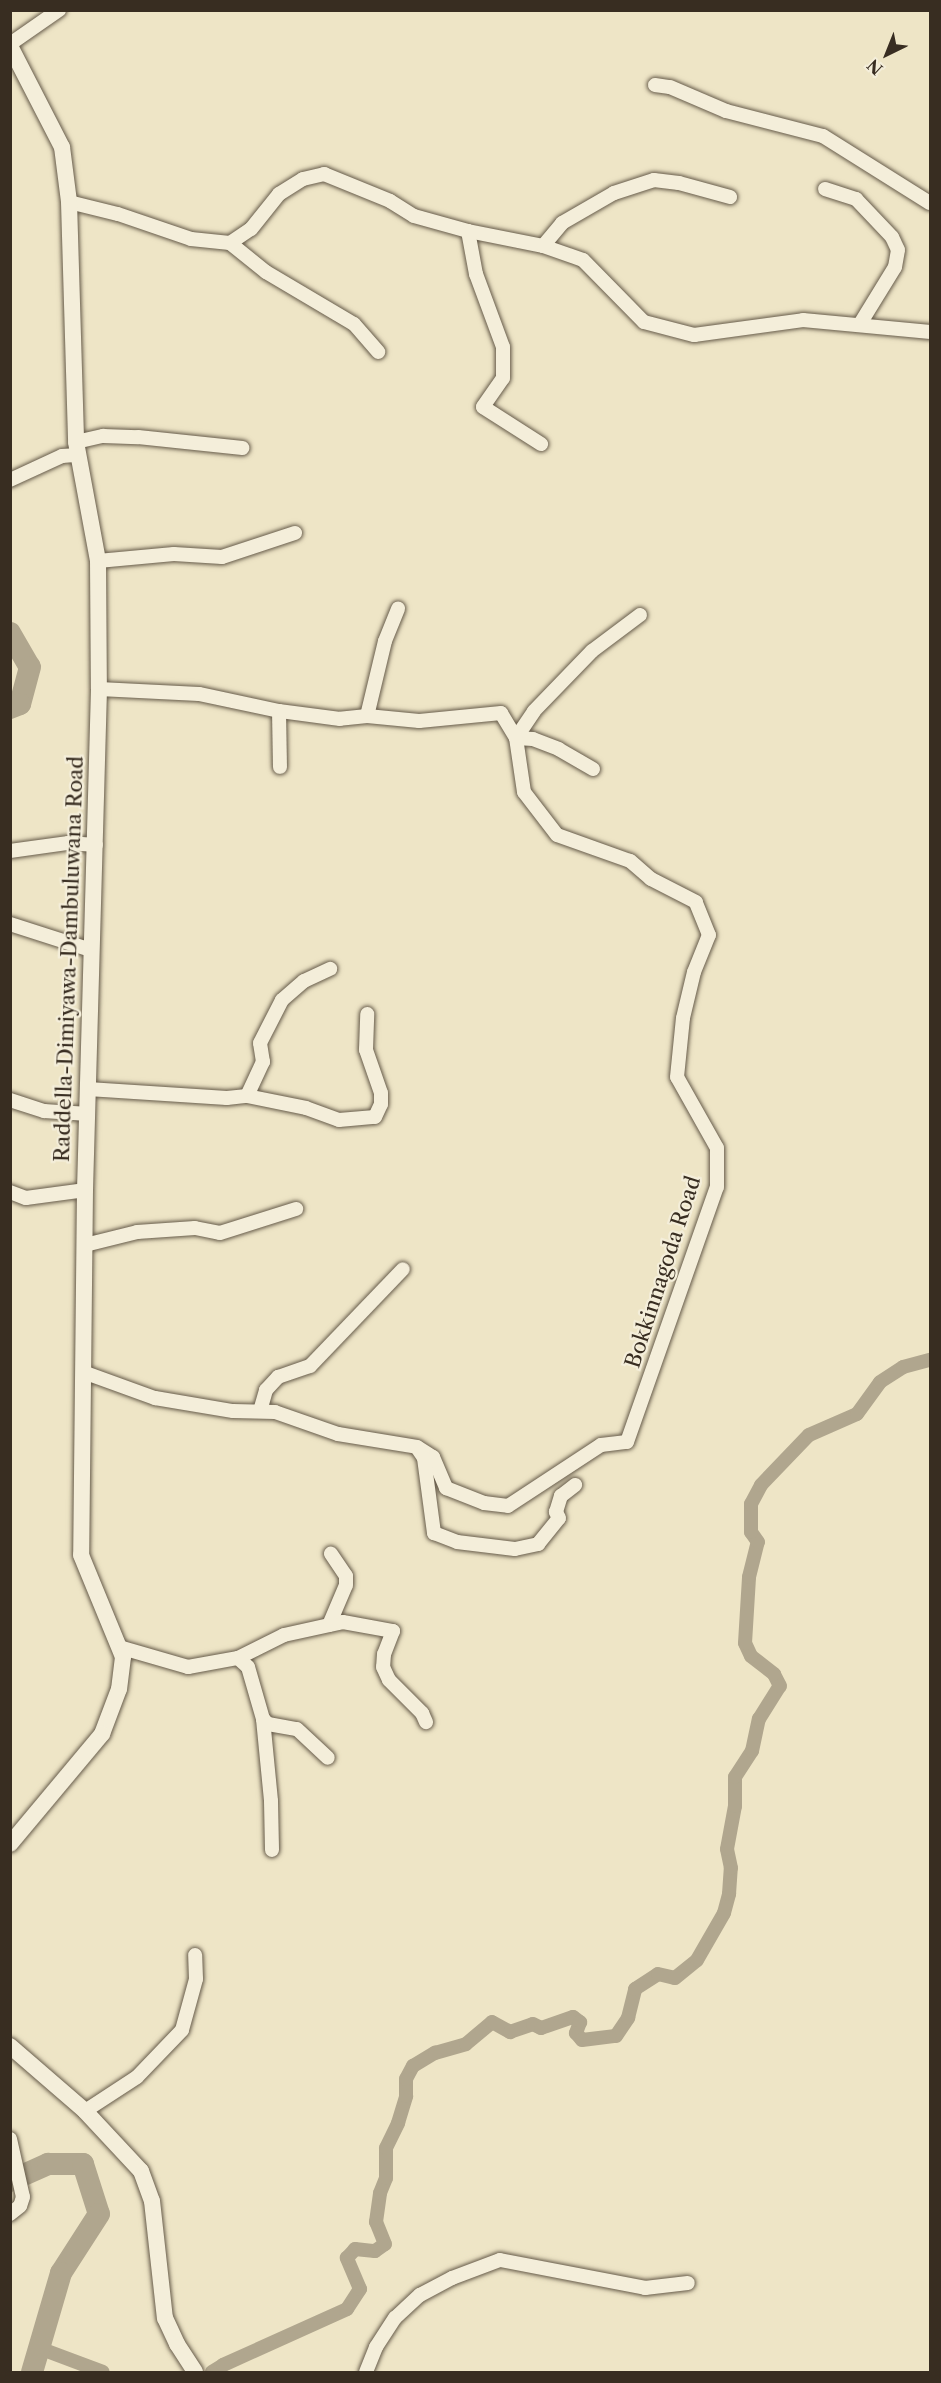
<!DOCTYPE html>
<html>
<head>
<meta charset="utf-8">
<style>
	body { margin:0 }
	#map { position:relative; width:941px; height:2383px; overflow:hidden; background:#eee5c6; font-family:"Libre Caslon Text",serif }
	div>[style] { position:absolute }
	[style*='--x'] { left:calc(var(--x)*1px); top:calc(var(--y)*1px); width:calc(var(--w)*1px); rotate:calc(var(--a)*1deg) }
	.canal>* { height:14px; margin:-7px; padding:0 7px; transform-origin:7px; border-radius:7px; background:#b0a68e }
	.river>* { height:22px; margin:-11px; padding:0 11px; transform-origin:11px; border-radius:11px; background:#b0a68e }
	.roads { filter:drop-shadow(0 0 2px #665b4a) drop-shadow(0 0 2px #665b4a) }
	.minor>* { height:14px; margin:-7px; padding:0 7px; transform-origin:7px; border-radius:7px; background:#f4eeda }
	.tertiary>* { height:16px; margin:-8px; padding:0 8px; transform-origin:8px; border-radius:8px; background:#f4eeda }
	span { translate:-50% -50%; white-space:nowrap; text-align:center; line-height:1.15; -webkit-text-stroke:4.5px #f4eeda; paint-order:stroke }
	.street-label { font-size:21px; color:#382d21 }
	.frame { position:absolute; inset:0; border:12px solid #382d21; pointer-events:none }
	.north { position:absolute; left:857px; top:24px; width:60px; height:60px; -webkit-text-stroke:4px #f4eeda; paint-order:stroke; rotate:223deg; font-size:16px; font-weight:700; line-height:24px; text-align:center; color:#382d21 }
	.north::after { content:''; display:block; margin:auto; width:21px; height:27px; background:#382d21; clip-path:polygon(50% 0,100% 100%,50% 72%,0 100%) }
</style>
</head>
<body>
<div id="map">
	<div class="canal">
		<div style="--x:39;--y:2348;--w:68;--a:20.6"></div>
		<div style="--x:212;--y:2372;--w:13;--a:-32"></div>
		<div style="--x:223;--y:2365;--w:136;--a:-24.3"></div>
		<div style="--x:347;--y:2309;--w:24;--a:-57"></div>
		<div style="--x:360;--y:2289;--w:34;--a:-113"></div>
		<div style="--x:347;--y:2258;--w:12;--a:-48"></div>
		<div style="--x:355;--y:2249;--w:20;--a:6"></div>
		<div style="--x:375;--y:2251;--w:12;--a:-35"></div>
		<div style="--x:385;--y:2244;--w:24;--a:-112"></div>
		<div style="--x:376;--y:2222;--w:29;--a:-82"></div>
		<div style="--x:380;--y:2193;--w:16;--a:-68"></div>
		<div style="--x:386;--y:2178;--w:30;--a:-90"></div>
		<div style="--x:386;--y:2148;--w:28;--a:-64"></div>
		<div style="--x:398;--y:2123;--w:28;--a:-73"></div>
		<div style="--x:406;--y:2096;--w:17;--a:-90"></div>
		<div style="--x:406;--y:2079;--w:15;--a:-62"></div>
		<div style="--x:413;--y:2066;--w:26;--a:-31"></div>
		<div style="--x:435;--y:2053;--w:32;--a:-16"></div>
		<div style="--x:466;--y:2044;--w:34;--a:-40"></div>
		<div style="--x:492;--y:2022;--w:21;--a:29"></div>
		<div style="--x:510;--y:2032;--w:24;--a:-19"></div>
		<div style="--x:533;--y:2024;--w:9;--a:27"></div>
		<div style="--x:541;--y:2028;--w:34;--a:-19"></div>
		<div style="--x:573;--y:2017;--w:9;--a:36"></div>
		<div style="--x:580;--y:2022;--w:12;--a:110"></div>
		<div style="--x:576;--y:2033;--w:9;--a:49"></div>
		<div style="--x:582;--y:2040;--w:34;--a:-7"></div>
		<div style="--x:616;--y:2036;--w:22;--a:-56"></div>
		<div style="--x:628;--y:2018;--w:30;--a:-76"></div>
		<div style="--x:635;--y:1989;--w:27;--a:-33"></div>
		<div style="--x:658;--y:1974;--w:17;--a:13"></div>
		<div style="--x:675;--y:1978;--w:28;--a:-39"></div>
		<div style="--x:697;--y:1960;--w:54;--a:-60.1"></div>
		<div style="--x:724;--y:1913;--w:20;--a:-75"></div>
		<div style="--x:729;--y:1894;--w:26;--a:-86"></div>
		<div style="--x:731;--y:1868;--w:19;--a:-102"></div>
		<div style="--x:727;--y:1849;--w:44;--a:-79.5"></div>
		<div style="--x:735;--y:1806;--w:29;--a:-90"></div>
		<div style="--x:735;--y:1777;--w:31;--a:-57"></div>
		<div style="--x:752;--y:1751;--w:33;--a:-78"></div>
		<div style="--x:759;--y:1719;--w:39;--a:-58"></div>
		<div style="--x:780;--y:1686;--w:13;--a:-117"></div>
		<div style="--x:774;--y:1674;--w:29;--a:-142"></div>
		<div style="--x:751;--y:1656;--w:14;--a:-115"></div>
		<div style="--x:745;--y:1643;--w:66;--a:-86.5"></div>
		<div style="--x:749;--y:1577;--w:36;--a:-76"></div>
		<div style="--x:758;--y:1542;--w:12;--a:-125"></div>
		<div style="--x:751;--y:1532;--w:28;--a:-90"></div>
		<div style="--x:751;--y:1504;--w:21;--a:-62"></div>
		<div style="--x:761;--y:1485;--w:69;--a:-46.2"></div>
		<div style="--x:809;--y:1435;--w:52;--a:-23.6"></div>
		<div style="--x:857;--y:1414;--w:39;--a:-54"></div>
		<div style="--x:880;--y:1382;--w:27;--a:-33"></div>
		<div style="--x:903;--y:1367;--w:28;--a:-15"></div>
	</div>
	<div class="river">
		<div style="--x:10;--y:633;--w:39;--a:60"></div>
		<div style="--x:30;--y:667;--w:38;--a:105"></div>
		<div style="--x:20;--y:704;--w:11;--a:158"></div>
		<div style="--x:10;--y:2181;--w:42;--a:-24.1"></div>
		<div style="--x:48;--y:2164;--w:35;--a:0"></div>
		<div style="--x:83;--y:2164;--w:52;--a:72.3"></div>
		<div style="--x:99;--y:2214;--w:70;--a:122.8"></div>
		<div style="--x:61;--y:2273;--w:103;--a:106.3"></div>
	</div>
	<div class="roads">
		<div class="minor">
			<div style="--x:10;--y:44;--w:60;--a:-34.8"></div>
			<div style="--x:655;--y:85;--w:15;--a:8"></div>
			<div style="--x:670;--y:87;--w:61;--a:23.2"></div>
			<div style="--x:726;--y:111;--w:100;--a:14.5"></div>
			<div style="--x:823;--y:136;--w:126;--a:32.1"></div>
			<div style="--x:825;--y:189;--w:33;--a:18"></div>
			<div style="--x:856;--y:199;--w:52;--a:46.5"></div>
			<div style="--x:892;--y:237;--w:14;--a:65"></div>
			<div style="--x:898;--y:250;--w:17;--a:100"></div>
			<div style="--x:895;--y:267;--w:67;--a:121.6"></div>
			<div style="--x:69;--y:202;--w:50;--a:13.8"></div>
			<div style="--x:118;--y:214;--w:77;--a:18.9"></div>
			<div style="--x:191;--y:239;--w:39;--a:6"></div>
			<div style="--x:230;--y:243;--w:25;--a:-34"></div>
			<div style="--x:251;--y:229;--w:45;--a:-51.3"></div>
			<div style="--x:279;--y:194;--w:28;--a:-32"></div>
			<div style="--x:303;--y:179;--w:22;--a:-13"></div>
			<div style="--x:324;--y:174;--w:71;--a:22.2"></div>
			<div style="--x:390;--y:201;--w:28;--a:32"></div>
			<div style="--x:414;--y:216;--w:56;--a:15.5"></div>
			<div style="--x:468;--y:231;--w:76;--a:11.3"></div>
			<div style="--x:543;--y:246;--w:42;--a:19.3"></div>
			<div style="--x:583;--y:260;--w:87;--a:45.5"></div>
			<div style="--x:644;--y:322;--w:52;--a:14.6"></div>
			<div style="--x:694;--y:335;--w:110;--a:-7.8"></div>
			<div style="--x:803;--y:320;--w:128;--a:5.4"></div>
			<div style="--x:468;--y:231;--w:44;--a:79.5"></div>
			<div style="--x:476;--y:274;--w:78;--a:69.7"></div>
			<div style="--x:503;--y:347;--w:31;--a:90"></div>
			<div style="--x:503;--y:378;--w:35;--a:125"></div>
			<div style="--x:483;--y:407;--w:69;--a:32.5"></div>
			<div style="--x:230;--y:243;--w:46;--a:38.9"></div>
			<div style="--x:266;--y:272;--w:102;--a:30.6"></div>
			<div style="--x:354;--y:324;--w:37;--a:49"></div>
			<div style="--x:543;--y:246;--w:30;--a:-50"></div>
			<div style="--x:562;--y:223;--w:60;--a:-30"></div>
			<div style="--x:614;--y:193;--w:42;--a:-18"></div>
			<div style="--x:654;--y:180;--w:25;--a:7"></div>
			<div style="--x:679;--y:183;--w:53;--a:15.4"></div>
			<div style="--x:76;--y:442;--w:28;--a:-13"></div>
			<div style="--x:103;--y:436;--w:35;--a:2"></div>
			<div style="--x:138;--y:437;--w:105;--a:6"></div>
			<div style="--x:10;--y:480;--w:57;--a:-24.8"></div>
			<div style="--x:62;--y:456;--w:16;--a:-4"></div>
			<div style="--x:98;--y:561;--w:76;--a:-5.3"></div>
			<div style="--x:174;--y:554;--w:48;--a:3.6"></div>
			<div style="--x:222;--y:557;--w:77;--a:-18.2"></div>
			<div style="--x:279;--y:711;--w:56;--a:89"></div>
			<div style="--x:367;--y:716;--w:77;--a:-76.5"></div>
			<div style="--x:385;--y:641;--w:35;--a:-68"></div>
			<div style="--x:593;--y:769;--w:39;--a:-150"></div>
			<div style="--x:559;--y:749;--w:28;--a:-159"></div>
			<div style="--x:533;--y:739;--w:17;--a:-177"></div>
			<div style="--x:516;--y:738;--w:32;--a:-56"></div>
			<div style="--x:534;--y:711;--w:83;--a:-46"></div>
			<div style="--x:592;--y:651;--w:60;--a:-36.9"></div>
			<div style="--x:10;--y:851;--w:59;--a:-7.9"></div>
			<div style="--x:68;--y:843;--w:28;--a:4"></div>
			<div style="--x:10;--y:924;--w:85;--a:17.8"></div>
			<div style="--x:88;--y:1089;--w:139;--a:3.7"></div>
			<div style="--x:227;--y:1098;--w:20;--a:-6"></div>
			<div style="--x:247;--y:1096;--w:60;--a:11.5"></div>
			<div style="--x:306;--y:1108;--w:35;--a:20"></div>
			<div style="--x:339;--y:1120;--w:36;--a:-5"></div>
			<div style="--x:375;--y:1117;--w:14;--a:-65"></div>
			<div style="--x:381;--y:1104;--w:11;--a:-90"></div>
			<div style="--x:381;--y:1093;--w:46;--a:-109.2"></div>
			<div style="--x:366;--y:1050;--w:36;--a:-88"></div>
			<div style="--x:247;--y:1096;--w:38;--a:-65"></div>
			<div style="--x:263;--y:1062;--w:19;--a:-99"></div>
			<div style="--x:260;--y:1043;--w:48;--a:-62.9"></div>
			<div style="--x:282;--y:1000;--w:29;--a:-41"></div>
			<div style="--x:304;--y:981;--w:29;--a:-25"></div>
			<div style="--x:10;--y:1100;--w:36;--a:18"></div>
			<div style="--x:44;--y:1111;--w:44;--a:3.9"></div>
			<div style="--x:10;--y:1192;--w:17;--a:21"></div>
			<div style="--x:26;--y:1198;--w:60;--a:-7.7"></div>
			<div style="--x:85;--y:1245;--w:54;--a:-14"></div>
			<div style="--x:137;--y:1232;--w:58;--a:-3.9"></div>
			<div style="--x:195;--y:1228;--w:25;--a:11"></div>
			<div style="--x:220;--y:1233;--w:80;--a:-17.5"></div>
			<div style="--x:83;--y:1372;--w:77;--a:19.9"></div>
			<div style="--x:155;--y:1398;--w:79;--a:9.5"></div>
			<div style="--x:233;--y:1411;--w:42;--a:1.4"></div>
			<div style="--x:275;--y:1412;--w:67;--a:19.2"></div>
			<div style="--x:338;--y:1434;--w:80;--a:9.3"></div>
			<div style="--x:417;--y:1447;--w:19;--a:32"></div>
			<div style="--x:433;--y:1457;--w:34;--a:67"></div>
			<div style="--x:446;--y:1488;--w:41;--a:21.5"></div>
			<div style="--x:484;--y:1503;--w:24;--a:7"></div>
			<div style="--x:508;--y:1506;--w:111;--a:-33.3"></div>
			<div style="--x:601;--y:1445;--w:26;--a:-7"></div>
			<div style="--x:627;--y:1442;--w:270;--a:-70.6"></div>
			<div style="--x:717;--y:1187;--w:39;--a:-90"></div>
			<div style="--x:717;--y:1148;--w:81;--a:-119.4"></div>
			<div style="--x:677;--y:1077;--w:59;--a:-84.2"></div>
			<div style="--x:683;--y:1018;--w:47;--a:-76.6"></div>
			<div style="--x:694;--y:972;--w:40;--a:-68"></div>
			<div style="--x:709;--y:935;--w:35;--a:-112"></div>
			<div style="--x:696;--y:902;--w:51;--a:-152.9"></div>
			<div style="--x:651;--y:879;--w:28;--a:-139"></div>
			<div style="--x:630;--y:861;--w:77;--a:-160.4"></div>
			<div style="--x:557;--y:835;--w:54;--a:-127.5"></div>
			<div style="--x:524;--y:792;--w:55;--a:-98.4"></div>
			<div style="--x:516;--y:738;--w:29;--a:-121"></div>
			<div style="--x:501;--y:713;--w:82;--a:174.4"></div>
			<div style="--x:419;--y:721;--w:52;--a:-174.5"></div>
			<div style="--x:367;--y:716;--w:27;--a:174"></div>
			<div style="--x:340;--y:719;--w:62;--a:-172.5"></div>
			<div style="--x:279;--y:711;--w:82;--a:-168"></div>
			<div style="--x:199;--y:694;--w:100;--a:-177.1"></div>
			<div style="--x:260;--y:1411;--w:22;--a:-74"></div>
			<div style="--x:266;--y:1390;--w:18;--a:-47"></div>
			<div style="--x:278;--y:1377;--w:34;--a:-19"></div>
			<div style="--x:310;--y:1366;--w:134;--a:-46.2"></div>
			<div style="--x:418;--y:1449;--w:11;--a:56"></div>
			<div style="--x:424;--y:1458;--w:76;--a:82.4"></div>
			<div style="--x:434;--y:1533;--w:25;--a:21"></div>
			<div style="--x:457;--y:1542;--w:58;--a:6.9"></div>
			<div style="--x:515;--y:1549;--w:24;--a:-12"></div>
			<div style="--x:538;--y:1544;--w:33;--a:-51"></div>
			<div style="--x:559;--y:1518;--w:7;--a:-117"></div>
			<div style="--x:556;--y:1512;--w:17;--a:-73"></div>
			<div style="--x:561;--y:1496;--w:18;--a:-38"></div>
			<div style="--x:329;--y:1625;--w:43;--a:-67"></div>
			<div style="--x:346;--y:1585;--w:9;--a:-90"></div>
			<div style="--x:346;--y:1576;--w:27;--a:-124"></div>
			<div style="--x:119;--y:1647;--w:72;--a:16.2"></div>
			<div style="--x:188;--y:1667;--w:51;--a:-10.2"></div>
			<div style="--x:238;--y:1658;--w:13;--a:42"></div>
			<div style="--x:248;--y:1667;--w:54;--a:73.9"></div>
			<div style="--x:263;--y:1719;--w:7;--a:45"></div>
			<div style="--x:268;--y:1724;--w:29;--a:10"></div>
			<div style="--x:297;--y:1729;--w:42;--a:43.1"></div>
			<div style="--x:238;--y:1658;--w:51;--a:-26.6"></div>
			<div style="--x:284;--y:1635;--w:60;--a:-12.4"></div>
			<div style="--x:343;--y:1622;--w:51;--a:10.2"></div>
			<div style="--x:393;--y:1631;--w:25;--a:111"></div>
			<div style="--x:384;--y:1654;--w:13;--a:94"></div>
			<div style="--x:383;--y:1667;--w:14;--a:65"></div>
			<div style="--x:389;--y:1680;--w:47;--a:45"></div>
			<div style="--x:422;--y:1713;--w:10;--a:66"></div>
			<div style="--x:263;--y:1719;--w:82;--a:84.4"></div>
			<div style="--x:271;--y:1801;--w:49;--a:88.8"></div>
			<div style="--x:85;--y:2111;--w:62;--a:-33.2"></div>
			<div style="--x:137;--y:2077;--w:65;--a:-46.2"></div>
			<div style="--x:182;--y:2030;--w:53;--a:-74.6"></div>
			<div style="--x:196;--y:1979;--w:24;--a:-92"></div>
			<div style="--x:10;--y:2139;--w:59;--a:77.4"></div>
			<div style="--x:23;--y:2197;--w:9;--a:108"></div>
			<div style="--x:20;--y:2206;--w:13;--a:141"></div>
			<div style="--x:366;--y:2372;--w:27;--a:-68"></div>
			<div style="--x:376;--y:2347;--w:35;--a:-57"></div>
			<div style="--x:395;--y:2318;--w:34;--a:-43"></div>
			<div style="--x:420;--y:2295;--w:36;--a:-28"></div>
			<div style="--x:452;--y:2278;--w:51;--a:-20.6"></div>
			<div style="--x:500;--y:2260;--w:148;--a:10.9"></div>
			<div style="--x:645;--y:2288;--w:43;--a:-6.6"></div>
		</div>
		<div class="tertiary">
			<div style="--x:10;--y:46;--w:114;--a:62.8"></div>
			<div style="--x:62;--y:147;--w:55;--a:82.7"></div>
			<div style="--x:69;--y:202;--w:240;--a:88.3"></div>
			<div style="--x:76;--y:442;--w:121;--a:79.5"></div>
			<div style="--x:98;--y:561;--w:128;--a:89.6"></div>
			<div style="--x:99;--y:689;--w:501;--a:91.6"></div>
			<div style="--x:85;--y:1190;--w:365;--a:90.6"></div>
			<div style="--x:81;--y:1555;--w:110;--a:67.6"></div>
			<div style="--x:123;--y:1657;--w:32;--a:97"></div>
			<div style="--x:119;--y:1689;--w:48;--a:110.7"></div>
			<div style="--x:102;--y:1734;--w:143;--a:129.9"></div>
			<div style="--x:10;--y:2046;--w:99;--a:40.9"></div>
			<div style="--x:85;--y:2111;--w:82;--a:47"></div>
			<div style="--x:141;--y:2171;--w:32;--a:70"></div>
			<div style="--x:152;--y:2201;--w:118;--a:83.7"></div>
			<div style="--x:165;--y:2318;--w:29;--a:65"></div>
			<div style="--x:177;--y:2344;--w:33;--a:57"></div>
		</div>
	</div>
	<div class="street-label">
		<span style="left:69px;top:959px;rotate:-88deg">Raddella-Dimiyawa-Dambuluwana Road</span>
		<span style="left:663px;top:1272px;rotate:-72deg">Bokkinnagoda Road</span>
	</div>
	<div class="frame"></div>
	<div class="north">N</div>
</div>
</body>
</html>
